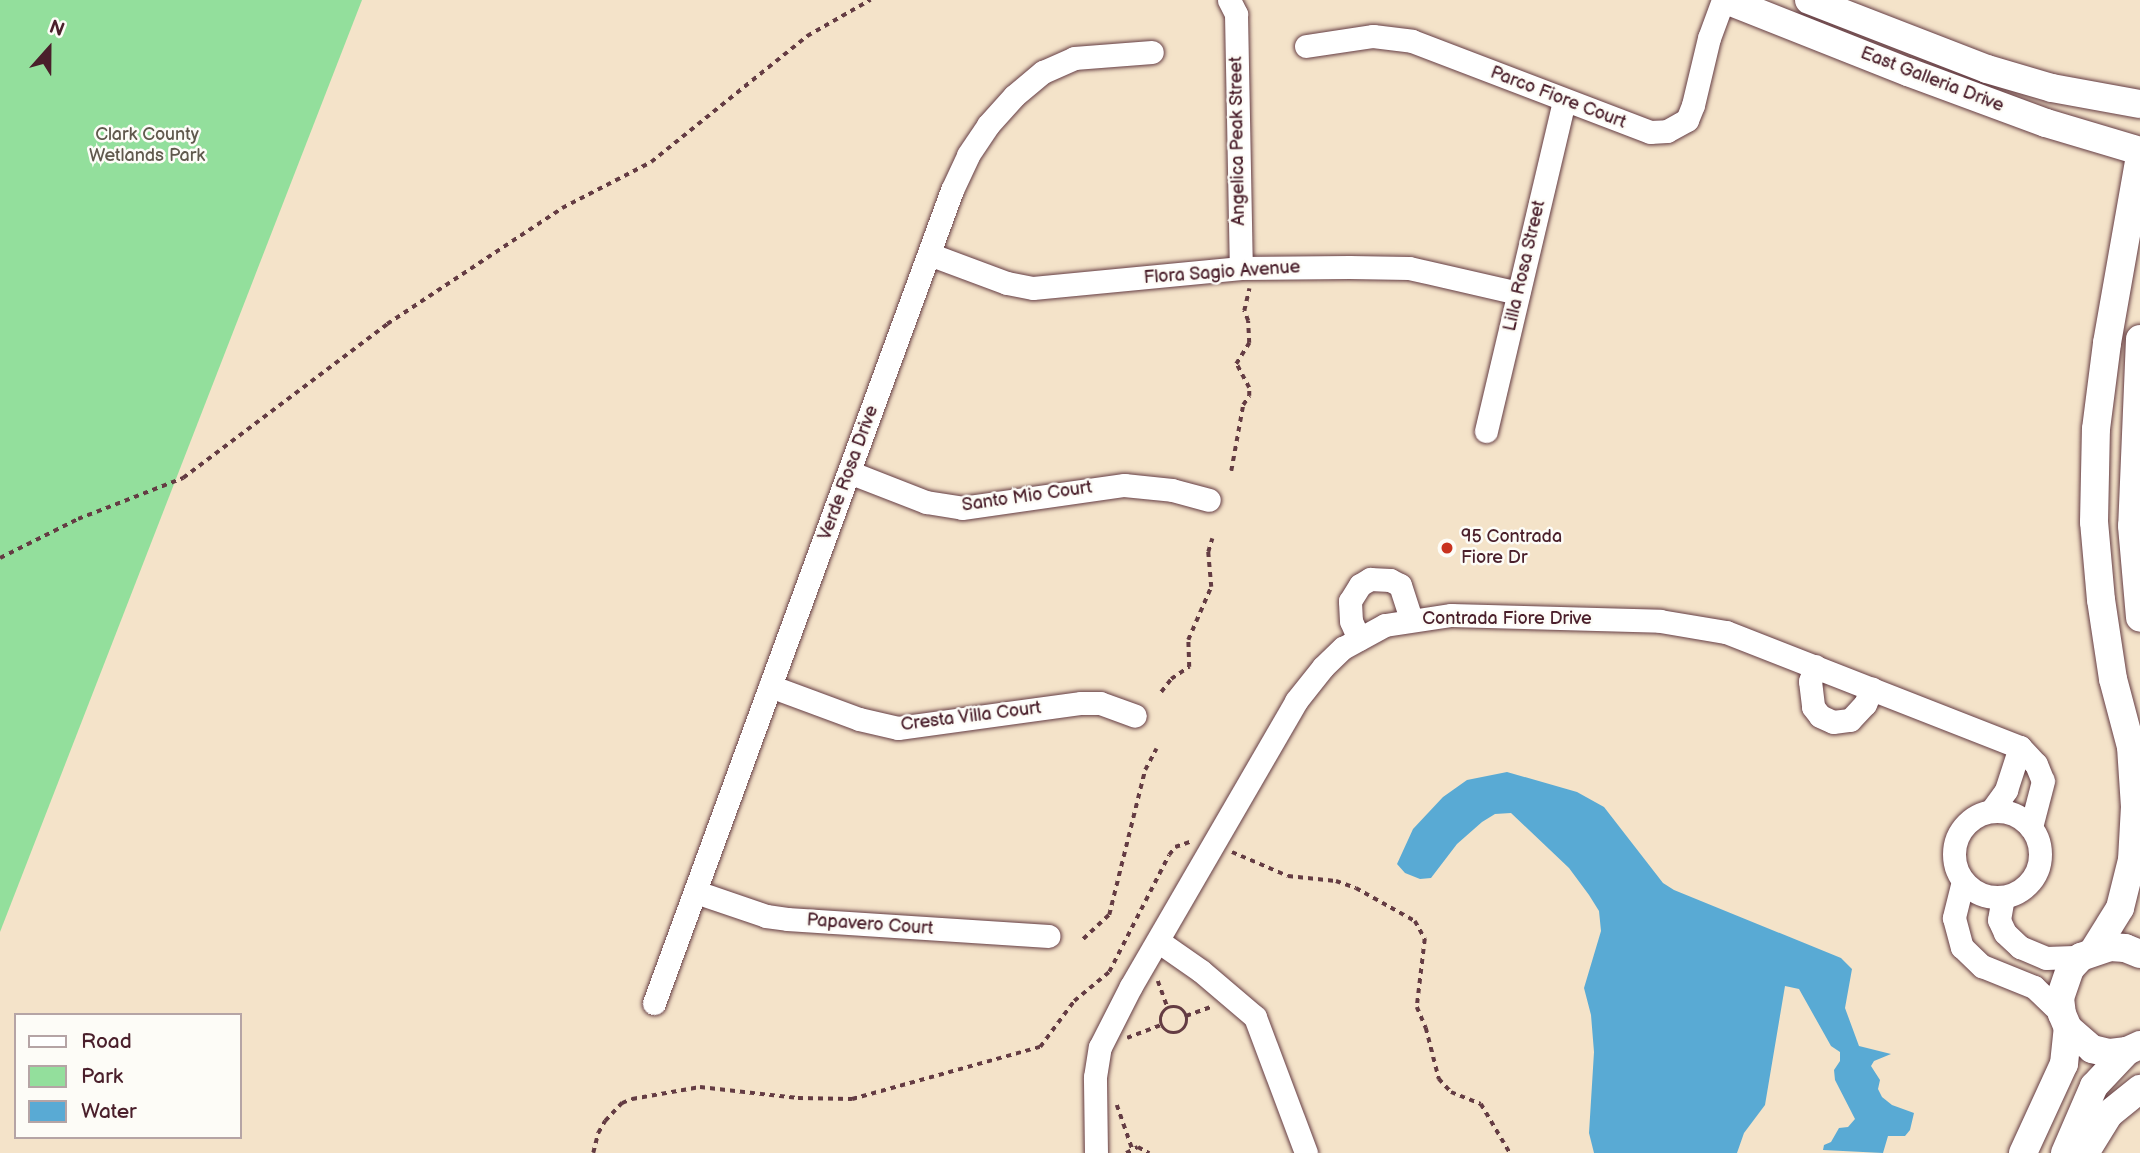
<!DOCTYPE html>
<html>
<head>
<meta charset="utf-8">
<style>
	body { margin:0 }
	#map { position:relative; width:2140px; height:1153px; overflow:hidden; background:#f4e3c9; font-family:"Balsamiq Sans",sans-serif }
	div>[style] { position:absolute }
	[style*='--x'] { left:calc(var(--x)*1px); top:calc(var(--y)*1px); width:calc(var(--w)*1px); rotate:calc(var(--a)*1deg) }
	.green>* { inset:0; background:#93df9c }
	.water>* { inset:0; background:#59aad4 }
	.path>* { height:3.5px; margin-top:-1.75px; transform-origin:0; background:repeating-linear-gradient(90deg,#643c43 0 5px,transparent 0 10px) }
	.path>.ring { margin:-1.75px; padding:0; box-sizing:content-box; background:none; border:3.5px solid #643c43; border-radius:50% }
	.roads { filter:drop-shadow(0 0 2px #643c43) drop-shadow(0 0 2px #643c43) }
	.minor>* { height:23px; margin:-11.5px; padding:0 11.5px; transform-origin:11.5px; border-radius:11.5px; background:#fff }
	.minor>.ring { margin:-11.5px; padding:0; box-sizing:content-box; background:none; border:23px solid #fff; border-radius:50% }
	.major>* { height:28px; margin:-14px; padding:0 14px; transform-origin:14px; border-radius:14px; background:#fff }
	.dots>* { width:19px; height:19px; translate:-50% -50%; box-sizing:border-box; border:4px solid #fdfcf7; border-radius:50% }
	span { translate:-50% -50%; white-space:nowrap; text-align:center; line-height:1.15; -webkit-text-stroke:5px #fdfcf7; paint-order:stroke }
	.street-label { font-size:18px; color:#4a1f2b }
	.park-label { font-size:18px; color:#60594d }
	.poi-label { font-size:18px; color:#4a1f2b }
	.left { translate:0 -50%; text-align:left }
	.legend { position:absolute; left:14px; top:1013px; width:228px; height:126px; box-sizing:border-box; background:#fdfcf7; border:2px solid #b5a4a5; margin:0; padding:9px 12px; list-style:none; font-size:21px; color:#4a1f2b }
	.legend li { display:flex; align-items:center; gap:14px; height:35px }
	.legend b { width:35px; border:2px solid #b5a4a5 }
	.north { position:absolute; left:14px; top:14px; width:70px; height:70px; -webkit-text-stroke:5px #fdfcf7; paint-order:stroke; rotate:21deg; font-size:19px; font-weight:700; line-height:28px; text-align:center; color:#4a1f2b }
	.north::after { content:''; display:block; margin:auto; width:24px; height:32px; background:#4a1f2b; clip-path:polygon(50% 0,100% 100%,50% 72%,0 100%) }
</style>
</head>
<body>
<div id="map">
	<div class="green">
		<div style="clip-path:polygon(0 0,362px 0,0 932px)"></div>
	</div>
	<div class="water">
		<div style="clip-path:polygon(1507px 772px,1577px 792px,1604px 807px,1663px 883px,1674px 890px,1841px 958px,1852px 969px,1845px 1008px,1859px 1046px,1891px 1054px,1874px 1061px,1871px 1066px,1880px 1080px,1878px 1089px,1882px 1097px,1892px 1105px,1914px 1113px,1910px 1130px,1905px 1136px,1888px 1136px,1883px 1153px,1823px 1150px,1824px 1145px,1831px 1142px,1839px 1128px,1848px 1127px,1855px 1119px,1835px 1080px,1834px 1070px,1840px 1061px,1840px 1052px,1831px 1046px,1799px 989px,1785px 986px,1765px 1105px,1744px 1133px,1737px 1153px,1594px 1153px,1589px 1133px,1594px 1052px,1591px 1015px,1584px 988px,1601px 931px,1599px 911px,1589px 895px,1569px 868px,1511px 813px,1495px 814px,1482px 822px,1457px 844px,1431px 878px,1420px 879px,1405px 873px,1397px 864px,1413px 829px,1443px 797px,1467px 780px)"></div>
	</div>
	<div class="path">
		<div style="--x:1231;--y:471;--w:67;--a:-79.7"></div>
		<div style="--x:1243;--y:405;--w:11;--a:-56"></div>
		<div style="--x:1249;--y:396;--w:8;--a:-90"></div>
		<div style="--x:1249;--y:388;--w:27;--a:-118"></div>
		<div style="--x:1236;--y:364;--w:25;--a:-58"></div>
		<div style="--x:1249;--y:343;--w:22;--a:-93"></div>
		<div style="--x:1248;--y:321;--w:11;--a:-112"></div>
		<div style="--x:1244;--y:311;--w:23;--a:-77"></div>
		<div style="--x:0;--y:558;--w:87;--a:-26.6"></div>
		<div style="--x:78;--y:519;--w:113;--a:-21.3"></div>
		<div style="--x:183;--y:478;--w:256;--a:-37"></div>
		<div style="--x:387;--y:324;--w:210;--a:-33.5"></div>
		<div style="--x:562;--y:208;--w:100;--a:-27.3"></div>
		<div style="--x:651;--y:162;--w:201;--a:-38.9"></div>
		<div style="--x:807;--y:36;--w:73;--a:-29.7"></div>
		<div style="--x:1161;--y:692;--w:16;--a:-52"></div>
		<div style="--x:1171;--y:679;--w:22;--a:-34"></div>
		<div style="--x:1189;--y:667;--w:27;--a:-92"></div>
		<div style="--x:1188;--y:640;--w:58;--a:-66.5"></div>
		<div style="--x:1211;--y:587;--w:35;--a:-95"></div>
		<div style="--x:1208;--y:552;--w:14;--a:-73"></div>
		<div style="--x:1232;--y:852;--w:61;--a:23.2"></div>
		<div style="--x:1288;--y:876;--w:48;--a:5.9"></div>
		<div style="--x:1336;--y:881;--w:21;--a:19"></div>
		<div style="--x:1356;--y:888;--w:68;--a:29.2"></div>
		<div style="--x:1415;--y:921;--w:21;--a:61"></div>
		<div style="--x:1425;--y:939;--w:68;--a:96.7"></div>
		<div style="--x:1417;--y:1007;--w:23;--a:67"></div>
		<div style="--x:1426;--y:1028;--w:53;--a:75.7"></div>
		<div style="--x:1439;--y:1079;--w:18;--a:47"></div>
		<div style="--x:1451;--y:1092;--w:32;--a:22"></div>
		<div style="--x:1481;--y:1104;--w:57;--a:59.4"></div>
		<div style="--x:1083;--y:939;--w:35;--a:-43"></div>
		<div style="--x:1109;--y:915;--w:149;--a:-76.1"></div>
		<div style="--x:1145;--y:770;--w:24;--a:-62"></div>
		<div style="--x:1158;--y:981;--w:29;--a:70"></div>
		<div class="ring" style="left:1161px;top:1007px;width:22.5px;height:22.5px"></div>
		<div style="--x:1186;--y:1016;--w:27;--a:-20"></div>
		<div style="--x:1127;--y:1038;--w:36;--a:-21"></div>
		<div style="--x:1117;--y:1105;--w:46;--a:70.8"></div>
		<div style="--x:593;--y:1153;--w:21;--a:-76"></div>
		<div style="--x:598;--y:1133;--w:14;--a:-60"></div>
		<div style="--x:605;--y:1121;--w:25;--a:-47"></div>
		<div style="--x:622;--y:1103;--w:11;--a:-22"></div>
		<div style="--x:632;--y:1099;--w:69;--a:-10"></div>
		<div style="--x:700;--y:1087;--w:99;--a:6.4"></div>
		<div style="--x:798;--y:1098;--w:54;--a:1.1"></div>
		<div style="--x:852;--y:1099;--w:195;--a:-15.5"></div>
		<div style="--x:1040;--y:1047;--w:57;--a:-53.5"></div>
		<div style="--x:1074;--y:1001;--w:45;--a:-39.6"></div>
		<div style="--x:1109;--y:972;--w:131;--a:-62.9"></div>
		<div style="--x:1169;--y:855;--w:10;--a:-53"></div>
		<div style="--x:1175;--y:847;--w:18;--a:-19"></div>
		<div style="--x:1126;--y:1153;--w:13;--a:-27"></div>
		<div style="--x:1138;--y:1147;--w:13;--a:29"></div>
	</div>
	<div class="roads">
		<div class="minor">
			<div style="--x:1229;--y:0;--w:16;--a:63"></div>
			<div style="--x:1236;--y:14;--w:254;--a:88.9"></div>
			<div style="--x:1306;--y:46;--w:68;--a:-8.5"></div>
			<div style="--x:1373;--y:36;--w:39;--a:7"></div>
			<div style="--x:1412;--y:41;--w:255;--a:20.9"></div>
			<div style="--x:1650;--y:132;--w:17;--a:-3"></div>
			<div style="--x:1667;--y:131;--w:23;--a:-29"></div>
			<div style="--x:1687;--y:120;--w:16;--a:-68"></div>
			<div style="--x:1693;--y:105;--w:69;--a:-76.6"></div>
			<div style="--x:1709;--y:38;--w:40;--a:-69.8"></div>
			<div style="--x:929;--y:254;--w:83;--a:20.4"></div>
			<div style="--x:1007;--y:283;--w:26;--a:11"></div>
			<div style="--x:1033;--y:288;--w:209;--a:-5.5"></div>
			<div style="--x:1241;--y:268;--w:108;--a:-0.5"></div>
			<div style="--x:1349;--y:267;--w:60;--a:1"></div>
			<div style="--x:1409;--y:268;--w:112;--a:12.9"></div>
			<div style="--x:1486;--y:431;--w:340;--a:-76.7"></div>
			<div style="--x:849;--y:472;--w:83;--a:21.3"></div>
			<div style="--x:926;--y:502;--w:36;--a:9"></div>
			<div style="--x:962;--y:508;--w:164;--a:-8.1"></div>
			<div style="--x:1124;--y:485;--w:48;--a:5.9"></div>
			<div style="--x:1172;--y:490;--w:38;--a:15"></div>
			<div style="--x:1359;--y:639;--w:20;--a:-114"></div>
			<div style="--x:1351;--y:621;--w:20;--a:-93"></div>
			<div style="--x:1350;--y:601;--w:19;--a:-58"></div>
			<div style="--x:1360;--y:585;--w:12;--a:-31"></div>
			<div style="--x:1370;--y:579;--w:20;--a:3"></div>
			<div style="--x:1390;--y:580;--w:11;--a:27"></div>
			<div style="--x:1400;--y:585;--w:36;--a:72"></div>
			<div style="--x:1815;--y:666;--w:16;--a:108"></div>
			<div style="--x:1810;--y:681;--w:26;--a:83"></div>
			<div style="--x:1813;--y:707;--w:11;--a:52"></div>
			<div style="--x:1820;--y:716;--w:14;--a:25"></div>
			<div style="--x:1833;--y:722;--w:17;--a:-7"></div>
			<div style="--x:1850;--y:720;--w:22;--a:-47"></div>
			<div style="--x:1865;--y:704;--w:17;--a:-66"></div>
			<div style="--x:770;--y:686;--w:95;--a:20.3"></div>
			<div style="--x:859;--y:719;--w:40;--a:13"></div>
			<div style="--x:898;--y:728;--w:185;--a:-7.8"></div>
			<div style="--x:1081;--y:703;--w:19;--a:0"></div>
			<div style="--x:1100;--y:703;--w:37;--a:20"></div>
			<div class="ring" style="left:1954px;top:811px;width:63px;height:63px"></div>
			<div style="--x:1991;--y:811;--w:26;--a:-54"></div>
			<div style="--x:2006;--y:790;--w:45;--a:-72"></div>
			<div style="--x:1963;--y:881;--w:38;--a:104"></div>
			<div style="--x:1954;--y:918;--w:30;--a:75"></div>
			<div style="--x:1962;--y:947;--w:28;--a:44"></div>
			<div style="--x:1982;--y:966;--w:56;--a:22"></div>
			<div style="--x:2034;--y:987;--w:39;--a:44"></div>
			<div style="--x:696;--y:892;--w:74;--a:18.9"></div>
			<div style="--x:766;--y:916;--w:21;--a:8"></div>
			<div style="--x:787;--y:919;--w:262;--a:3.7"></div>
			<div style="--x:2003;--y:897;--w:23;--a:100"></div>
			<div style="--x:1999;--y:920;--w:14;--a:65"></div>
			<div style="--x:2005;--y:933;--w:21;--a:43"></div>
			<div style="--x:2020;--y:947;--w:28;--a:23"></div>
			<div style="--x:2046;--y:958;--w:35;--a:-2"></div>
			<div style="--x:1158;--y:941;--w:52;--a:34.9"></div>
			<div style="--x:1201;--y:971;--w:71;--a:40.4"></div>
			<div style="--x:1255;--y:1017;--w:145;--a:69.4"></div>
			<div style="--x:654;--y:1003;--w:866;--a:-69.87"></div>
			<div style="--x:952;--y:190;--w:38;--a:-65"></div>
			<div style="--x:968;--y:155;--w:36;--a:-56"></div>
			<div style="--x:988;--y:125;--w:39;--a:-48"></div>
			<div style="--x:1014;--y:96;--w:38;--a:-40"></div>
			<div style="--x:1043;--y:72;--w:34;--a:-24"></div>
			<div style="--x:1074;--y:58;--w:78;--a:-4.4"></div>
			<div style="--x:1096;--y:1153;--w:76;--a:-90.8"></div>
			<div style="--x:1095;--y:1077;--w:30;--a:-81"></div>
			<div style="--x:1100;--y:1047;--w:68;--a:-63.1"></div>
			<div style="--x:1131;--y:986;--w:329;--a:-59.9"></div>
			<div style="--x:1296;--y:701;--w:43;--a:-51.5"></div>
			<div style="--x:1323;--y:667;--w:28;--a:-44"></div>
			<div style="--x:1343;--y:648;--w:48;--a:-28.7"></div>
			<div style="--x:1385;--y:625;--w:67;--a:-8.6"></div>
			<div style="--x:1451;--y:615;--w:209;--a:1.6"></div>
			<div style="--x:1660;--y:621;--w:67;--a:9.5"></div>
			<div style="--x:1726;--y:632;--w:316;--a:21.4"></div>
			<div style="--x:2020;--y:747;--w:23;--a:47"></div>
			<div style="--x:2036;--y:764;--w:18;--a:68"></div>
			<div style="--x:2043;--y:781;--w:48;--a:104.6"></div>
		</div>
		<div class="major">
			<div style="--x:1726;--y:0;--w:196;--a:21.6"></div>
			<div style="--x:1908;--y:72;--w:147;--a:20.3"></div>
			<div style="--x:2046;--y:123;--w:98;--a:16.6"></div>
			<div style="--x:1809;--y:0;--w:191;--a:21.2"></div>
			<div style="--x:1987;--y:69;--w:68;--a:16.3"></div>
			<div style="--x:2052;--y:88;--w:89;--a:10.3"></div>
			<div style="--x:2140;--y:339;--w:187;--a:92.4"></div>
			<div style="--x:2132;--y:526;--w:92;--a:85"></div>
			<div style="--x:2094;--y:950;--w:49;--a:-58.2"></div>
			<div style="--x:2120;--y:908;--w:49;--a:-76"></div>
			<div style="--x:2132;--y:860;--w:53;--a:-86.8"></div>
			<div style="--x:2135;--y:807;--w:60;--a:-93.8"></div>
			<div style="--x:2131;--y:747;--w:70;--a:-104.8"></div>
			<div style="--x:2113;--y:679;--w:80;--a:-98.6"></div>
			<div style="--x:2101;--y:600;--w:78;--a:-95.1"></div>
			<div style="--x:2094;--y:522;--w:93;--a:-88.8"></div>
			<div style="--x:2096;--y:429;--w:87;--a:-82.7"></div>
			<div style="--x:2107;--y:343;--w:190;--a:-80"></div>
			<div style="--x:2140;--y:954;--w:16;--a:-158"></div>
			<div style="--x:2125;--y:948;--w:15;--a:-176"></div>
			<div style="--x:2110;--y:947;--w:31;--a:161"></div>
			<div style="--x:2081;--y:957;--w:16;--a:133"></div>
			<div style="--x:2070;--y:969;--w:31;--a:109"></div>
			<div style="--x:2060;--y:998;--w:16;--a:83"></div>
			<div style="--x:2062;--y:1014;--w:15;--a:67"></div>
			<div style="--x:2068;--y:1028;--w:32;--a:41"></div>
			<div style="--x:2092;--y:1049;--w:18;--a:13"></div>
			<div style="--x:2110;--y:1053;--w:17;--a:-7"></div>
			<div style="--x:2127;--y:1051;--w:14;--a:-25"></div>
			<div style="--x:2023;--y:1153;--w:98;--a:-65.3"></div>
			<div style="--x:2064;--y:1064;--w:36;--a:-84"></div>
			<div style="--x:2065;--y:1153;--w:73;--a:-66.6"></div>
			<div style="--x:2094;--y:1086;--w:48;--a:-46.7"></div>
			<div style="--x:2085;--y:1153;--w:46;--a:-58.4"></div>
			<div style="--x:2109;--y:1114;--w:40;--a:-39"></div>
		</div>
	</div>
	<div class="dots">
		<div style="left:1447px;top:548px;background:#c8321e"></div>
	</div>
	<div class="street-label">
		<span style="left:1932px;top:80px;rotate:21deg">East Galleria Drive</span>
		<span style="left:1558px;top:98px;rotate:21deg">Parco Fiore Court</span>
		<span style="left:1238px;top:141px;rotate:-91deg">Angelica Peak Street</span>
		<span style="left:1525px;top:266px;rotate:-77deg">Lilla Rosa Street</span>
		<span style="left:1222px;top:273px;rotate:-4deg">Flora Sagio Avenue</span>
		<span style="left:849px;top:473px;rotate:-70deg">Verde Rosa Drive</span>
		<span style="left:1027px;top:497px;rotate:-8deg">Santo Mio Court</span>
		<span style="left:1507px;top:619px">Contrada Fiore Drive</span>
		<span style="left:971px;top:717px;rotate:-7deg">Cresta Villa Court</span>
		<span style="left:870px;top:925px;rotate:4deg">Papavero Court</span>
	</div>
	<div class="park-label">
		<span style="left:147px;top:146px">Clark County<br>Wetlands Park</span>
	</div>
	<div class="poi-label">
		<span class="left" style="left:1461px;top:548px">95 Contrada<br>Fiore Dr</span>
	</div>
	<ul class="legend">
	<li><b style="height:9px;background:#fff"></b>Road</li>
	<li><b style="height:19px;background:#93df9c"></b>Park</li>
	<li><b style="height:19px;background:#59aad4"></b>Water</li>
	</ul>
	<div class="north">N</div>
</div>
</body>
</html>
